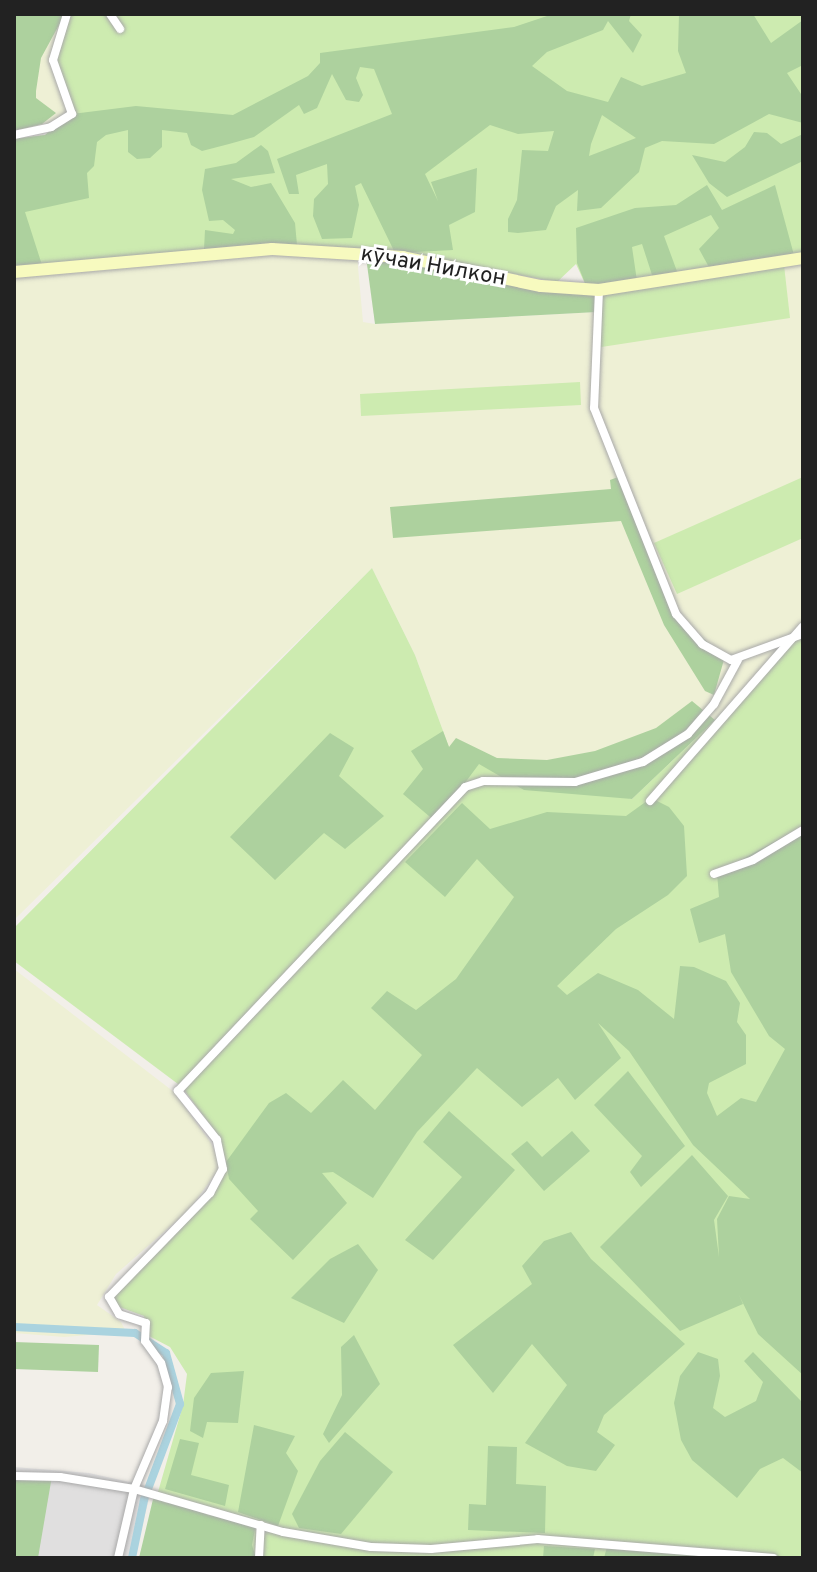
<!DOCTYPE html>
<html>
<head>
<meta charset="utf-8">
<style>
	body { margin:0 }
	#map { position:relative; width:817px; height:1572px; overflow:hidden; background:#f2efe9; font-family:Overpass,sans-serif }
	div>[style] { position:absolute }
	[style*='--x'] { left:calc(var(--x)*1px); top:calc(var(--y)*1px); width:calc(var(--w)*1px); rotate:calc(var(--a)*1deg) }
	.residential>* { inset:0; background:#e0dfdf }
	.farmland>* { inset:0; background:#eef0d5 }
	.grass>* { inset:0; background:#cdebb0 }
	.forest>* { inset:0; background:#add19e }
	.canal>* { height:8px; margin:-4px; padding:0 4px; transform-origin:4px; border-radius:4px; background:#aad3df }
	.roads { filter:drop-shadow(0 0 2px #a9a9a9) drop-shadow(0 0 2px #a9a9a9) }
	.street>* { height:8px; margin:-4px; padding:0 4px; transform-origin:4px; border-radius:4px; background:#fff }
	.secondary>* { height:12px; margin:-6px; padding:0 6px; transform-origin:6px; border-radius:6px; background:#f7fabf }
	span { translate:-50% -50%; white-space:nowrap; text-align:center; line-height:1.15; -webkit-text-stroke:6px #fff; paint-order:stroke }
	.street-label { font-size:22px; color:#222 }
	.frame { position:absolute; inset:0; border:16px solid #222; pointer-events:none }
</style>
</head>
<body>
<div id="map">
	<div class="residential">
		<div style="clip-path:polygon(14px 1467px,89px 1473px,152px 1487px,134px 1558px,14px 1558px)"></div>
	</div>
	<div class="farmland">
		<div style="clip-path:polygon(14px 14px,69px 14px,71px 114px,61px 125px,14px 134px)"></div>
		<div style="clip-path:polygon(271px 250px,357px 256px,363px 322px,375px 324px,597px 312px,614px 290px,803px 261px,803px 623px,715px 720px,632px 799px,449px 747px,415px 655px,372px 568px,14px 920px,14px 274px)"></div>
		<div style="clip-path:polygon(14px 969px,174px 1092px,211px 1143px,221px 1166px,189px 1210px,116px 1274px,97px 1305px,121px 1322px,126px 1332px,64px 1337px,14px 1333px)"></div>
	</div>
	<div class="grass">
		<div style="clip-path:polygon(70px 14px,803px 14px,803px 253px,587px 288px,576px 264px,557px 282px,404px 254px,277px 243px,14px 268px,14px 139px,45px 135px,72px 114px,53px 69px)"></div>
		<div style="clip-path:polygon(784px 265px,790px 318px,595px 348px,599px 292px)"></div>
		<div style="clip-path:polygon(580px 382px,581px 405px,361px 416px,360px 394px)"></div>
		<div style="clip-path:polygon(803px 477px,803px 538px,677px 594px,654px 543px)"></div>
		<div style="clip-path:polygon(372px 568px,415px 655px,449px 747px,632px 799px,715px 720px,803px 623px,803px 1558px,139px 1558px,183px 1405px,187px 1374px,170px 1347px,147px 1335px,144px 1316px,114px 1305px,110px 1297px,217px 1184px,226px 1162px,219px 1137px,182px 1087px,14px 961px,14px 928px)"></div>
	</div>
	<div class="forest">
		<div style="clip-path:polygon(14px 14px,65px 14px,41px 58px,36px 91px,36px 98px,56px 113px,42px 124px,14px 131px)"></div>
		<div style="clip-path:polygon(evenodd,553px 14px,631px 14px,629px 21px,642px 35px,633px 53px,608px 21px,603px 30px,547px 52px,532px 66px,567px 91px,608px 102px,621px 77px,642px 86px,686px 73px,678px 51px,679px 14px,753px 14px,771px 43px,803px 20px,803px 65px,787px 73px,803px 97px,803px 123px,769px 114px,714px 144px,662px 141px,645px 148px,639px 172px,601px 208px,577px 211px,578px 190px,556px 206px,546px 230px,518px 233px,508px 232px,508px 219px,517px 200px,522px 150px,548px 151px,554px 131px,518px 134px,490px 125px,425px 174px,438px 201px,431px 182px,477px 168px,475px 212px,449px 225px,453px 250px,395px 253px,361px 183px,355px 186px,359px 205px,352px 238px,322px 239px,313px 216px,314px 199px,328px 184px,327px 164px,296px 175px,299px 194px,289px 194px,277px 159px,392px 114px,374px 69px,360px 67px,356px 78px,363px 95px,359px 102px,346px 100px,332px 74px,317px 108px,304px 114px,299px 105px,254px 137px,229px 144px,202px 151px,191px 145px,187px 133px,162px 130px,162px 147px,150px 158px,137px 159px,128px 152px,128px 130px,106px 135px,97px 142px,94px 166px,87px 173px,89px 198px,25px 212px,42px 265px,14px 268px,14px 139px,45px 135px,72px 114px,136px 106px,233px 115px,308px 76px,320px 63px,320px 53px,514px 27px,553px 14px,602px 115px,636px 138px,589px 156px,591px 144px,602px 115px)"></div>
		<div style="clip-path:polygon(754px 132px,767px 133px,781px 144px,803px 134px,803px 161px,727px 197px,709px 183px,692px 155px,725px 162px,745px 147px)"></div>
		<div style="clip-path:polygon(261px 145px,268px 151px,275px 173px,231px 179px,251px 187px,271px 183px,295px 223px,297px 245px,204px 249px,205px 230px,233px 234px,235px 230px,223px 220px,209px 221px,202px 190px,205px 169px,236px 163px)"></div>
		<div style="clip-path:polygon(707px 185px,722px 210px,775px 185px,794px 255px,710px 269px,699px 249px,719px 228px,711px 215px,664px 236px,678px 274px,653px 278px,642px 244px,632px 247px,637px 281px,587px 288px,577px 263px,576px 228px,635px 208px,676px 205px)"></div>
		<div style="clip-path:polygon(366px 257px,599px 292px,597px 312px,375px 324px)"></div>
		<div style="clip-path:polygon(618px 477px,674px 615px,725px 656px,714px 695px,705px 691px,664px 625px,621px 521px,393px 538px,390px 507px,611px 489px,610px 480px)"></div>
		<div style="clip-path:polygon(692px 701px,715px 720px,632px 799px,524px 790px,479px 764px,436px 822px,403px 794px,423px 769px,411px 751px,443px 731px,449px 747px,456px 738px,497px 758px,547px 760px,595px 751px,656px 728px)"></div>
		<div style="clip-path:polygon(330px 733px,354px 748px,339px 776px,384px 816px,345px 849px,324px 833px,275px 880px,230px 837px)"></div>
		<div style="clip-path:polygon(651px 798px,669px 807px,684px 826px,687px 876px,668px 895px,616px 929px,557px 986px,567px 995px,598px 973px,638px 990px,674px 1019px,680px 966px,694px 967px,726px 981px,740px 1003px,737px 1022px,746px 1035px,746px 1064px,709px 1083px,707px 1093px,717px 1116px,741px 1098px,756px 1102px,785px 1049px,769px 1036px,731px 972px,725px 934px,699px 943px,690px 909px,719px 897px,717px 873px,803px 826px,803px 1375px,758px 1334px,739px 1295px,743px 1304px,680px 1331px,600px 1247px,692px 1155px,728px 1196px,714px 1220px,719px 1257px,717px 1219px,729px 1196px,750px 1199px,693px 1145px,629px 1051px,598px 1023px,621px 1058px,575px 1100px,558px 1078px,522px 1107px,477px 1068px,417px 1132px,373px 1198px,333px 1172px,322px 1173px,347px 1203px,293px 1260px,250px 1219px,258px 1211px,229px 1179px,226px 1162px,269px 1103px,286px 1093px,311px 1113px,343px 1080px,375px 1110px,422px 1055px,371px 1008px,387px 991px,416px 1010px,456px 979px,514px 897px,477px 859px,445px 897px,405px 862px,462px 803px,490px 829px,547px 812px,626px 816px)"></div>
		<div style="clip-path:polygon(628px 1071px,685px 1146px,641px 1187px,630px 1172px,642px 1156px,594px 1105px)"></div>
		<div style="clip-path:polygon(449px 1111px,515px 1170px,433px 1260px,405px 1240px,462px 1177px,423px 1142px)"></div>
		<div style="clip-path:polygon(572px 1131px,590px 1151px,544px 1191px,511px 1154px,527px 1141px,542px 1157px)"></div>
		<div style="clip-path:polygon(571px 1232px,591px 1259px,685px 1344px,604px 1415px,597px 1432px,615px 1445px,596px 1471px,567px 1466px,525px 1443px,567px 1385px,532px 1344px,493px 1393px,453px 1345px,532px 1284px,522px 1266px,544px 1241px)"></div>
		<div style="clip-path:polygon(358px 1244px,378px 1270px,344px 1323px,291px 1298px,330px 1259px)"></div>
		<div style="clip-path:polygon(354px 1335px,380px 1384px,329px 1443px,323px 1434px,342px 1395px,341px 1347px)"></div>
		<div style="clip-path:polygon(14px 1342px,99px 1345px,98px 1372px,14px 1369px)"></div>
		<div style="clip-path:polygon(698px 1352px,718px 1359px,720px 1376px,713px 1408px,725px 1417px,756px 1401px,763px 1382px,744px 1361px,753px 1352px,803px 1403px,803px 1473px,783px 1458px,760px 1469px,737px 1498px,692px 1460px,681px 1440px,674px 1403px,680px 1376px)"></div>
		<div style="clip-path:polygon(244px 1371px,238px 1423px,207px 1422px,203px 1438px,190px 1431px,194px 1398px,211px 1373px)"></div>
		<div style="clip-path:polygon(254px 1425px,295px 1436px,286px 1453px,298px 1471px,278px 1526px,238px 1512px)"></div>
		<div style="clip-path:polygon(345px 1432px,393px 1472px,341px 1534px,299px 1528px,292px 1514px,320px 1461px)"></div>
		<div style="clip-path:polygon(180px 1439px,199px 1443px,191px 1475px,229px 1485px,225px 1506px,165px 1489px)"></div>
		<div style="clip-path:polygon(488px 1446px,517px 1447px,516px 1484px,546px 1486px,545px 1533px,468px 1530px,469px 1504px,486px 1505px)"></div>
		<div style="clip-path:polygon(52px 1476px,38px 1558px,14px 1558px,14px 1477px)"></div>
		<div style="clip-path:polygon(154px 1495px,165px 1503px,187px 1502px,207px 1515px,256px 1524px,252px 1545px,256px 1558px,139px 1558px)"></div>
		<div style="clip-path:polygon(608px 1543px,768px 1554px,792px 1558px,604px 1558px)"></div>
		<div style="clip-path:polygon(544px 1546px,595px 1549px,593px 1558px,543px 1558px)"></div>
	</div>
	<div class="canal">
		<div style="--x:14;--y:1327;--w:121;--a:2.8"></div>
		<div style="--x:135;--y:1333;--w:37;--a:33"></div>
		<div style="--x:166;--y:1353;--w:53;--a:74.6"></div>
		<div style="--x:180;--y:1404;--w:103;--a:110.6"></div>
		<div style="--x:144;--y:1500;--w:59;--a:101.7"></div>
	</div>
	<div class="roads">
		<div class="street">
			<div style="--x:110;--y:14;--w:18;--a:56"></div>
			<div style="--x:14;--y:135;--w:38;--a:-12"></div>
			<div style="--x:51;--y:127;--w:25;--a:-32"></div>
			<div style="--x:72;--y:114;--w:57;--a:-109.4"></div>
			<div style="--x:53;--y:60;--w:48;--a:-73.1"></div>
			<div style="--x:599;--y:290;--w:118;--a:92.4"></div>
			<div style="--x:594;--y:408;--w:222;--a:68.3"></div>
			<div style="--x:676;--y:614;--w:40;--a:49"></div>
			<div style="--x:702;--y:644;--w:33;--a:29"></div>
			<div style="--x:731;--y:660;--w:77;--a:-19.9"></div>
			<div style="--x:650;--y:801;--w:232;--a:-48.8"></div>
			<div style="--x:714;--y:874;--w:41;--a:-19.7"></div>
			<div style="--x:753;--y:860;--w:58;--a:-31"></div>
			<div style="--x:14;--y:1476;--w:46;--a:1.2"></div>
			<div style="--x:60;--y:1477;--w:75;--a:9.2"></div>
			<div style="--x:134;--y:1489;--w:155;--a:16.1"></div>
			<div style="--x:283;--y:1532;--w:89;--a:9.7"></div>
			<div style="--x:371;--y:1547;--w:60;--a:1.9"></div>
			<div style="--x:431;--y:1549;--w:107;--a:-5.3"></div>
			<div style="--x:538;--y:1539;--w:236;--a:4.6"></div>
			<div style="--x:118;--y:1558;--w:71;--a:-76.9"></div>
			<div style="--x:134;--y:1489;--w:74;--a:-66.9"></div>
			<div style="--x:163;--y:1421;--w:34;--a:-82"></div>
			<div style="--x:168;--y:1387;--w:25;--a:-106"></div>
			<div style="--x:161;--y:1363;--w:27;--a:-126"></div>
			<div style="--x:145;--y:1341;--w:18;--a:-87"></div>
			<div style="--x:146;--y:1323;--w:28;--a:-162"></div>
			<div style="--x:119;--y:1314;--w:20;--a:-120"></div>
			<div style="--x:109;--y:1297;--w:145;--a:-45.8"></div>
			<div style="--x:210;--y:1193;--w:27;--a:-62"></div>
			<div style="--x:223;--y:1169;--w:30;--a:-102"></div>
			<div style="--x:217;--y:1140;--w:63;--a:-128.5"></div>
			<div style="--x:178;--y:1091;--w:418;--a:-46.6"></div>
			<div style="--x:465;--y:787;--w:19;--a:-18"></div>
			<div style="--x:483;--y:781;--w:92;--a:0.6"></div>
			<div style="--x:575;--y:782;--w:71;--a:-16.4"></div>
			<div style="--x:643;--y:762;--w:53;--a:-31.9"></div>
			<div style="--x:688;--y:734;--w:40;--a:-49"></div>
			<div style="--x:714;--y:704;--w:50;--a:-61.4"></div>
			<div style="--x:259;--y:1558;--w:33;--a:-87"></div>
		</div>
		<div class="secondary">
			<div style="--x:14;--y:272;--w:259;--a:-5.1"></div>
			<div style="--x:272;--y:249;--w:131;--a:3.5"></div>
			<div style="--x:403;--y:257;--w:141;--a:11.9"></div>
			<div style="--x:541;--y:286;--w:58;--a:3.9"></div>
			<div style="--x:599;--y:290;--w:206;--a:-8.9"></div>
		</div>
	</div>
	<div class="street-label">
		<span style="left:433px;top:267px;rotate:10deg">кӯчаи Нилкон</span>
	</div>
	<div class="frame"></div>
</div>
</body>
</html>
